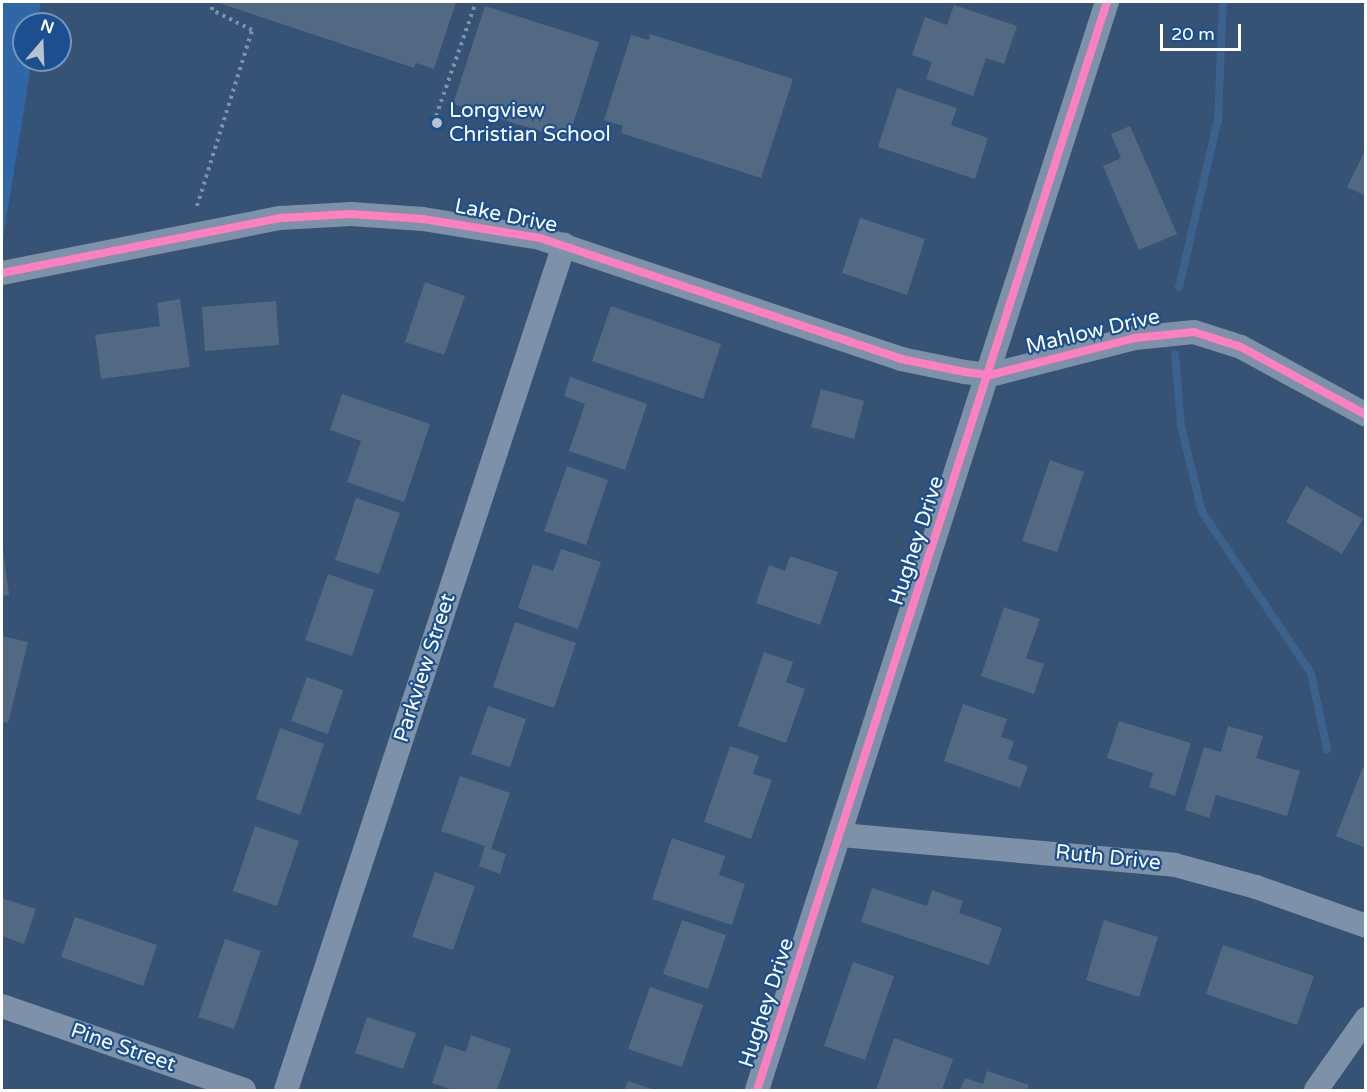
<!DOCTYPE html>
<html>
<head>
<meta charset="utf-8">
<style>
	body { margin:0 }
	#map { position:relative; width:1367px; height:1092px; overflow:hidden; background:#365274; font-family:"Varela Round",sans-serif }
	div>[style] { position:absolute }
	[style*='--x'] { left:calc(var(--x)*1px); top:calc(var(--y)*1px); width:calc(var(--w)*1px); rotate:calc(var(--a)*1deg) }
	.green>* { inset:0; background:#2f66a5 }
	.stream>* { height:8px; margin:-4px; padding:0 4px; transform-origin:4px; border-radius:4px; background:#3b618d }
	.building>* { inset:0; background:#526984 }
	.path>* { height:4px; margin-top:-2px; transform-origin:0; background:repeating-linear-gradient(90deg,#7d92a8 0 3px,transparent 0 7.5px) }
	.street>* { height:24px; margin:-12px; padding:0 12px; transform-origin:12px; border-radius:12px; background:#7d92a8 }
	.cycleway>* { height:8px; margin:-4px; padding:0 4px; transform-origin:4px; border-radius:4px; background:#ff80c0 }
	.dots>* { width:16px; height:16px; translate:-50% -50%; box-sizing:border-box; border:3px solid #1b4f8f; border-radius:50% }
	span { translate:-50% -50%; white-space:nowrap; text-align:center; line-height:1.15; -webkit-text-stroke:4.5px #1b4f8f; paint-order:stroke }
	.poi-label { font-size:21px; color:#fff }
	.left { translate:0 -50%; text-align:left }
	.street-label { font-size:21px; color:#fff }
	.frame { position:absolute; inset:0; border:3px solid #fff; pointer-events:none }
	.north { position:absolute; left:12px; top:12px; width:60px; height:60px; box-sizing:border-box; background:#1b4f8f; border:2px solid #7695bc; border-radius:50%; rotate:19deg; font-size:16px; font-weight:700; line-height:24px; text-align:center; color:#fff }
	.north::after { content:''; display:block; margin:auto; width:21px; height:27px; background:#b9c2ce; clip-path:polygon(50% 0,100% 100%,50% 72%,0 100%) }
	.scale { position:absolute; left:1160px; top:24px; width:81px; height:27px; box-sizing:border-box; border:3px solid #fff; border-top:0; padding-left:8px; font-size:18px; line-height:21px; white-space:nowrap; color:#fff; -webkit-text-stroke:4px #1b4f8f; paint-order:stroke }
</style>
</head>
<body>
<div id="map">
	<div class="green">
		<div style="clip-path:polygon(2px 2px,41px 2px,37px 24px,24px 24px,24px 60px,32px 60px,2px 245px)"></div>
	</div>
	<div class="stream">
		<div style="--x:1179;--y:287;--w:171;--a:-76.9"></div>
		<div style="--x:1218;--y:120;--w:118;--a:-87.6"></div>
		<div style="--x:1175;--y:354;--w:72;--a:85.2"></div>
		<div style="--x:1181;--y:426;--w:89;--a:76.3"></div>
		<div style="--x:1202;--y:512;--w:194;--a:55.9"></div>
		<div style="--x:1311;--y:673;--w:78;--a:78.1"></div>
	</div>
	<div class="building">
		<div style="clip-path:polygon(216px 2px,456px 2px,434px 69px,416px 63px,414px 68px)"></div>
		<div style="clip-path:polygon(954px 5px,1017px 26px,1004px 64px,986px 58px,973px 96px,926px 79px,932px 62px,912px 55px,925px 17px,947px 25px)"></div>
		<div style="clip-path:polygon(485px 6px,599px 42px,568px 140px,453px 104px)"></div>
		<div style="clip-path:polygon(650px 34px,793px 79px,761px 178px,621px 133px,623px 126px,604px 120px,631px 35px,649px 40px)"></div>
		<div style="clip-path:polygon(897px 88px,957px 108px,951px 125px,988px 138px,975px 179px,878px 147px)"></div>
		<div style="clip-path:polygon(1130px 126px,1177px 234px,1139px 250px,1103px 166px,1121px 158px,1111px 134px)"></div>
		<div style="clip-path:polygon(1366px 149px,1366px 196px,1347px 187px)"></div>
		<div style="clip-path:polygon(860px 218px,925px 239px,907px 295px,842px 273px)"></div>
		<div style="clip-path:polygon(425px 282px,465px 296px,444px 355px,405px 342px)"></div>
		<div style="clip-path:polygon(180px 299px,190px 367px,101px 379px,95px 335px,160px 326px,157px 303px)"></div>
		<div style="clip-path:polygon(276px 301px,279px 345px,205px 351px,202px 307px)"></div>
		<div style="clip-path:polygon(611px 306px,721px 344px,703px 399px,592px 361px)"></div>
		<div style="clip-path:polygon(570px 377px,647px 404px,625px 470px,569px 451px,585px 404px,564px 396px)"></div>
		<div style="clip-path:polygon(821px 389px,864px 401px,854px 439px,811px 427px)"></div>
		<div style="clip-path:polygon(342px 394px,430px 424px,404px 502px,347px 482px,361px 441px,330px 430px)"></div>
		<div style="clip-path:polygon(1050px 460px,1084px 472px,1057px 552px,1022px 541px)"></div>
		<div style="clip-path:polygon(567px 466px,608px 480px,586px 545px,544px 531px)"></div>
		<div style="clip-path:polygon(1306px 486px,1363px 519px,1342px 554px,1286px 522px)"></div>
		<div style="clip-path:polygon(356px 498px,400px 513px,379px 574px,335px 560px)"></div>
		<div style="clip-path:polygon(2px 542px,9px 595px,2px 596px)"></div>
		<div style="clip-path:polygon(561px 549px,601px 562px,578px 629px,518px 608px,533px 564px,553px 571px)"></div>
		<div style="clip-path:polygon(790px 556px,838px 572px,820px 625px,756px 603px,769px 565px,785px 571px)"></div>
		<div style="clip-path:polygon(328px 574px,374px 590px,352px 656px,305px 640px)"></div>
		<div style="clip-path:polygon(1004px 607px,1040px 619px,1026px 658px,1044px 664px,1034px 694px,981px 676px)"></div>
		<div style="clip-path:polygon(515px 622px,576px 643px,554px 708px,493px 687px)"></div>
		<div style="clip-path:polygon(2px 636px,28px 642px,8px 723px,2px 722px)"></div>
		<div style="clip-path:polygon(764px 652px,793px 662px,786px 682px,805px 689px,786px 743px,738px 726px)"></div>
		<div style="clip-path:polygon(307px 677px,343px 690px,328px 734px,291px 721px)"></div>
		<div style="clip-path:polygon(963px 704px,1007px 719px,1001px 737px,1014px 741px,1008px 759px,1028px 766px,1020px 788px,944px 761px)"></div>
		<div style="clip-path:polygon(488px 706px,526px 719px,510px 767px,471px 754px)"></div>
		<div style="clip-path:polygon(1119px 721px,1191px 743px,1175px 796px,1149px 787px,1153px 773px,1107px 758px)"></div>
		<div style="clip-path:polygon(1228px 726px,1263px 736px,1256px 758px,1300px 771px,1287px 816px,1216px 795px,1209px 818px,1185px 810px,1204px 747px,1221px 752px)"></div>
		<div style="clip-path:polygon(280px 728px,324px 744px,300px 815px,256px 799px)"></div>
		<div style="clip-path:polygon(730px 746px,759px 756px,753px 774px,772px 780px,751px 839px,704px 822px)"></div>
		<div style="clip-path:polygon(1363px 767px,1366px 768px,1366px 848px,1336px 836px)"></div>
		<div style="clip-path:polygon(460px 776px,510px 793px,491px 849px,506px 854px,500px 874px,479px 866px,485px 846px,441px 831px)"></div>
		<div style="clip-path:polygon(255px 826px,299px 841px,277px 906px,233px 891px)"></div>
		<div style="clip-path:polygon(672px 838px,725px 856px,719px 875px,745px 884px,732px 925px,652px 899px)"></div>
		<div style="clip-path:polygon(435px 872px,475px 886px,453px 950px,412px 937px)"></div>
		<div style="clip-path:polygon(872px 888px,927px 906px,932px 890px,963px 901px,959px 913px,1002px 928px,989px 965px,861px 922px)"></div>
		<div style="clip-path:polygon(2px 898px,36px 909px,24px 944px,2px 936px)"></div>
		<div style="clip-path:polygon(75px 917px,157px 945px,143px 986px,61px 957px)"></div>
		<div style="clip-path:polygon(682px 920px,726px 935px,708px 989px,663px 974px)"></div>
		<div style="clip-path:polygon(1104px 920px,1158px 937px,1139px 997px,1086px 980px)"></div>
		<div style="clip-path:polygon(225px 939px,261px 951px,234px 1029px,198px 1017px)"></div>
		<div style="clip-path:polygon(1223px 945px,1314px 976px,1297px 1025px,1206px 994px)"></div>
		<div style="clip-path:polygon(853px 962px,894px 976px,865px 1060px,824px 1046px)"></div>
		<div style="clip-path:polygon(650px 987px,703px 1005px,682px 1067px,628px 1049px)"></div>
		<div style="clip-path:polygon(367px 1017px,416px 1033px,403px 1069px,355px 1053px)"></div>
		<div style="clip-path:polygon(471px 1035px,511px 1049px,497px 1090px,453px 1090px,432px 1083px,445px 1045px,466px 1052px)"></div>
		<div style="clip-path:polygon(894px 1038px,953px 1059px,942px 1090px,876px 1090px)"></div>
		<div style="clip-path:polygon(987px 1071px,1029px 1085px,1027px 1090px,960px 1090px,965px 1078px,983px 1084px)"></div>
		<div style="clip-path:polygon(628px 1081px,655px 1090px,625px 1090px)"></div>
	</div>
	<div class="path">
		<div style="--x:436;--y:116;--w:121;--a:-70.7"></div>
		<div style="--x:197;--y:206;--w:184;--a:-72.6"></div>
		<div style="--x:252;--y:30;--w:45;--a:-153.4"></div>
		<div style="--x:212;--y:10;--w:8;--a:-90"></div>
	</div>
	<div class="street">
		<div style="--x:2;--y:273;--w:284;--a:-11.2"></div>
		<div style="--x:281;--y:218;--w:70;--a:-3.3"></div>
		<div style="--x:351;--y:214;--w:72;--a:4"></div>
		<div style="--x:423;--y:219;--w:119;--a:9.2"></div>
		<div style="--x:540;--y:238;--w:381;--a:18.5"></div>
		<div style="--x:901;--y:359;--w:65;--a:11.5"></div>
		<div style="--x:965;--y:372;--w:25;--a:7"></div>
		<div style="--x:990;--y:375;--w:150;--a:-14.3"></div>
		<div style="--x:1135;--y:338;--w:59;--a:-5.8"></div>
		<div style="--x:1194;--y:332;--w:49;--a:17.7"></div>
		<div style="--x:1241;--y:347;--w:142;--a:28.5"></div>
		<div style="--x:841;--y:835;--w:335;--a:5.1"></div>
		<div style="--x:1175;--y:865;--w:84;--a:15.2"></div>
		<div style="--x:1256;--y:887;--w:117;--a:19.5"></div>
		<div style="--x:2;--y:1006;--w:256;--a:19.1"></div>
		<div style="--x:286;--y:1090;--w:890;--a:-71.79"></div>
		<div style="--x:757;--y:1090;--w:1143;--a:-72.17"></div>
		<div style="--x:1316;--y:1090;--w:87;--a:-54.8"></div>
	</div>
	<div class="cycleway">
		<div style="--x:2;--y:273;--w:284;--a:-11.2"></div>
		<div style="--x:281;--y:218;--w:70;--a:-3.3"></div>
		<div style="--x:351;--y:214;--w:72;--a:4"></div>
		<div style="--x:423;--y:219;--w:119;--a:9.2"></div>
		<div style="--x:540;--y:238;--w:381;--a:18.5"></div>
		<div style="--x:901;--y:359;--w:65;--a:11.5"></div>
		<div style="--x:965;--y:372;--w:25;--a:7"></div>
		<div style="--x:990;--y:375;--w:150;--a:-14.3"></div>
		<div style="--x:1135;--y:338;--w:59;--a:-5.8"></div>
		<div style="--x:1194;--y:332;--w:49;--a:17.7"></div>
		<div style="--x:1241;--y:347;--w:142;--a:28.5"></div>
		<div style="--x:757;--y:1090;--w:1143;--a:-72.17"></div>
	</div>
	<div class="dots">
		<div style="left:437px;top:123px;background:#b9c2ce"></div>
	</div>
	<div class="poi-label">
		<span class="left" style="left:449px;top:123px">Longview<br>Christian School</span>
	</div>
	<div class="street-label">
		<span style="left:506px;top:216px;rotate:11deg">Lake Drive</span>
		<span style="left:1093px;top:332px;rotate:-13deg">Mahlow Drive</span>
		<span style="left:917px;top:541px;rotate:-72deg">Hughey Drive</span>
		<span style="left:425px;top:668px;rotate:-72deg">Parkview Street</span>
		<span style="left:1108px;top:858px;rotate:6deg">Ruth Drive</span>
		<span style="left:767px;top:1003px;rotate:-72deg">Hughey Drive</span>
		<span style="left:123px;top:1048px;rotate:19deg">Pine Street</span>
	</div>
	<div class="frame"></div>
	<div class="north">N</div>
	<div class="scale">20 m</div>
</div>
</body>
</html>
